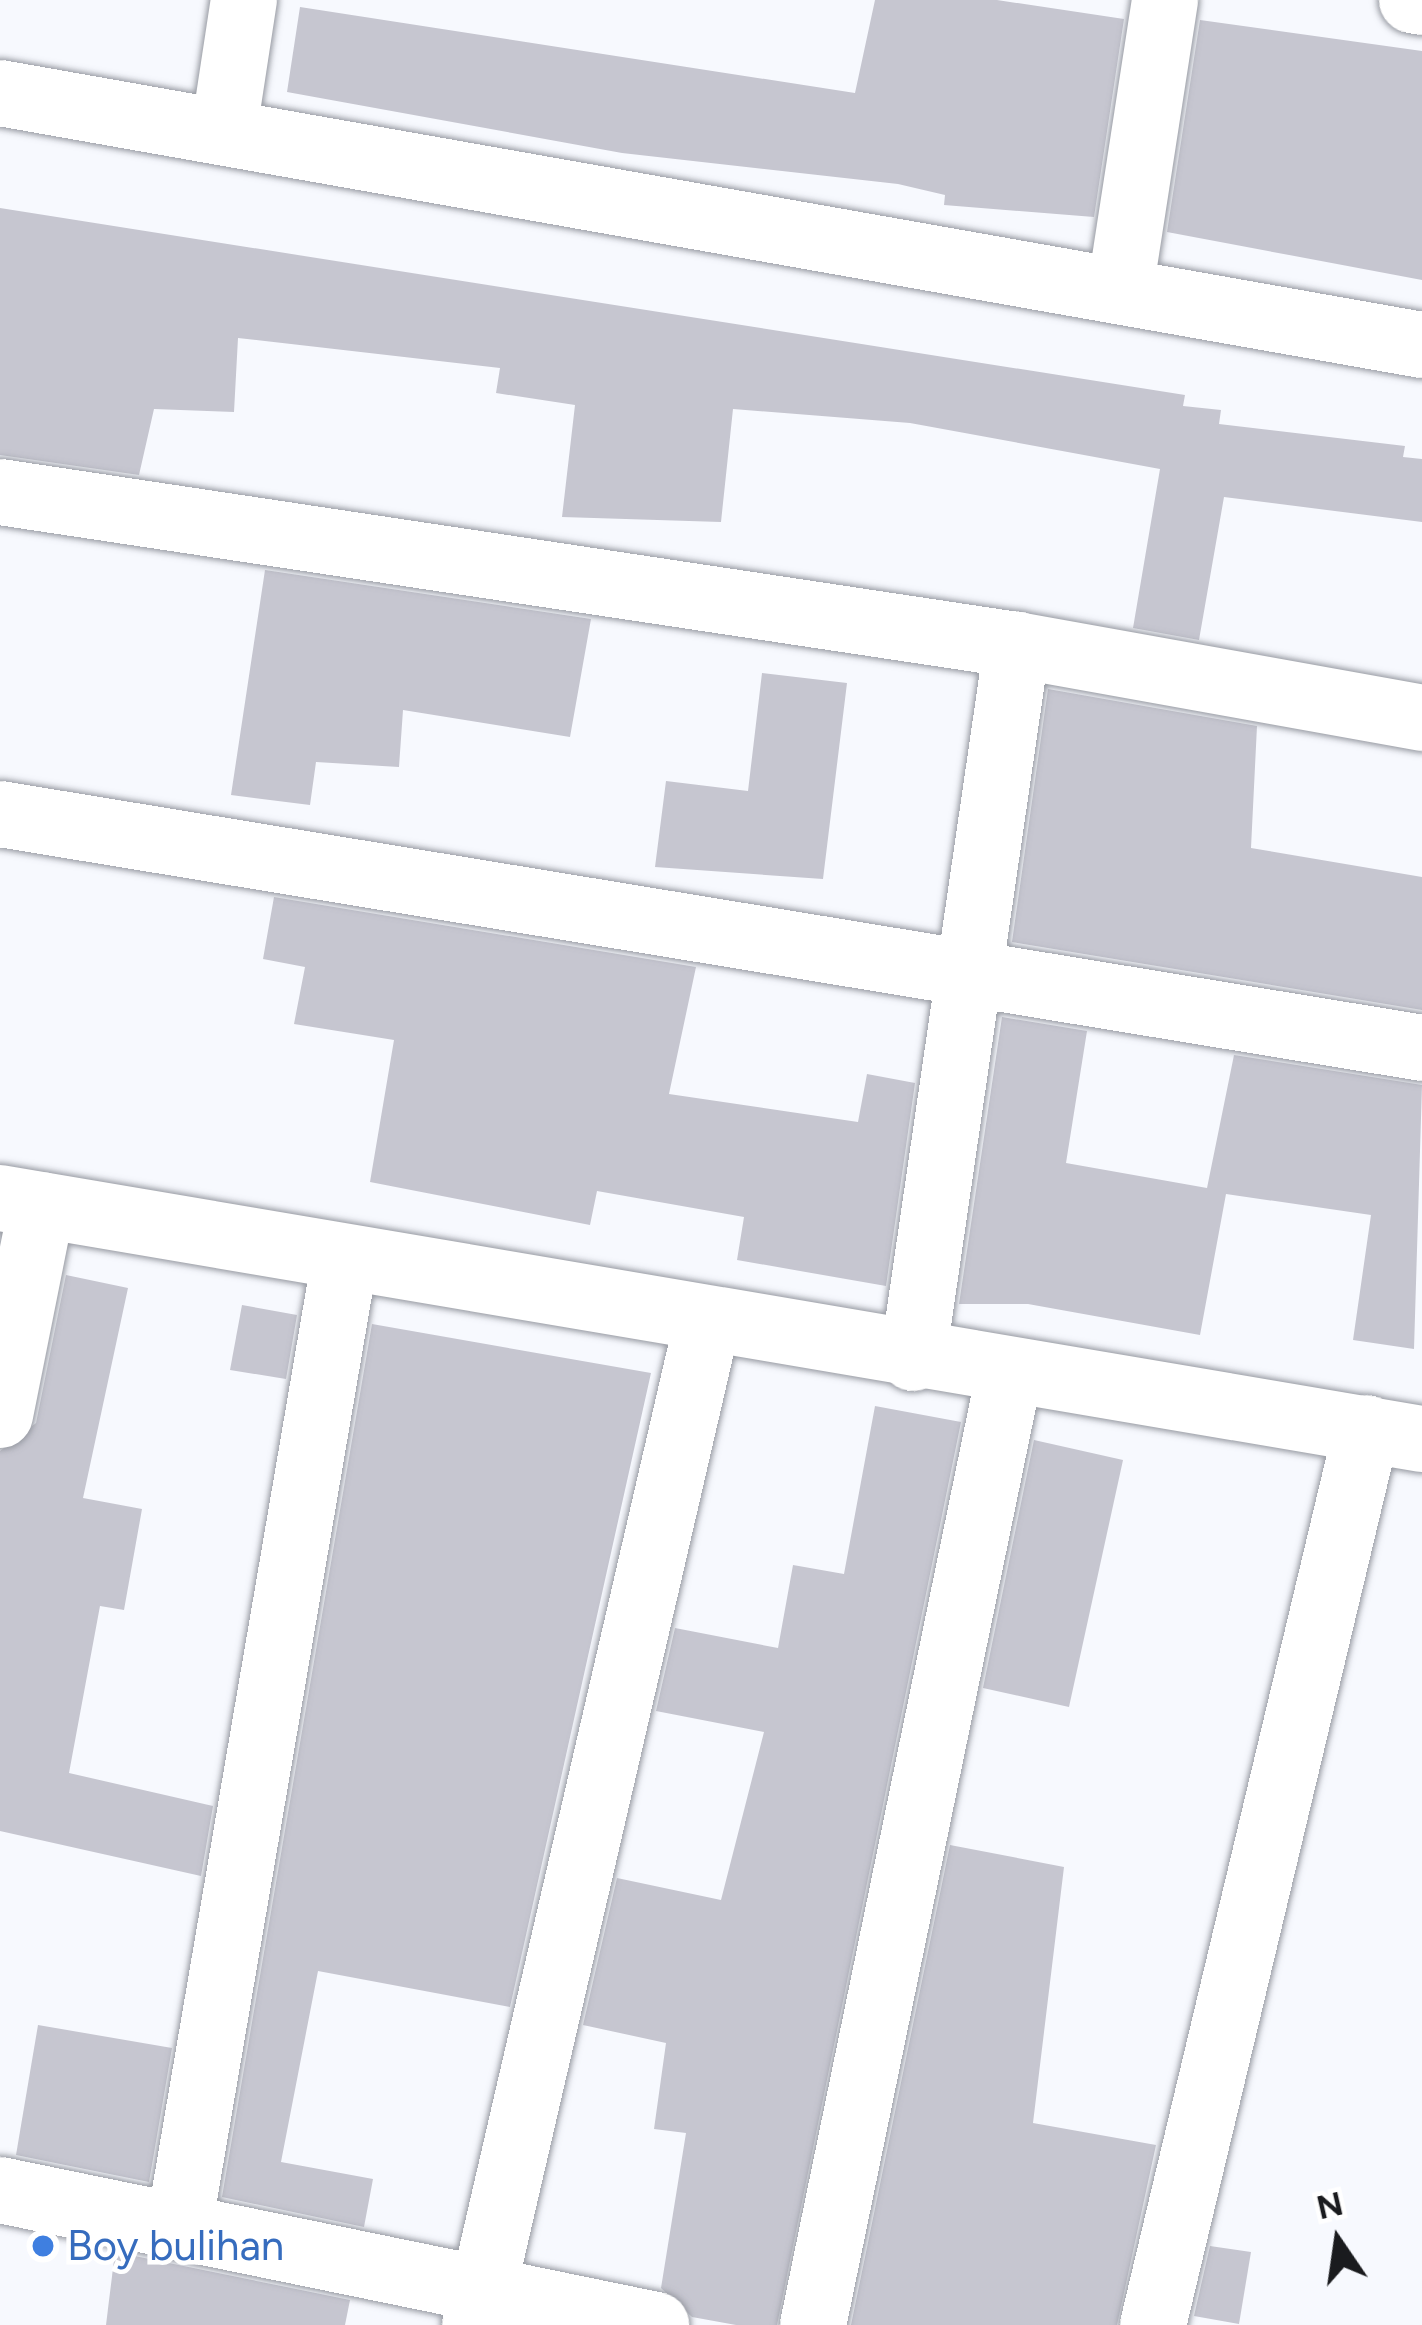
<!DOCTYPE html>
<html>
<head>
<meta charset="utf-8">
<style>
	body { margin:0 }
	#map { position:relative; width:1422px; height:2325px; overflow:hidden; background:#f7f9fe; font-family:Figtree,sans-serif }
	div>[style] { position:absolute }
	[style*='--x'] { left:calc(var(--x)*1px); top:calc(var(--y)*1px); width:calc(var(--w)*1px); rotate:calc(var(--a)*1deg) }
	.building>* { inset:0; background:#c6c6d0 }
	.roads { filter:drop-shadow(0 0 3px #979aa2) drop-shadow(0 0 3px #979aa2) }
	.minor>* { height:66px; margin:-33px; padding:0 33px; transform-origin:33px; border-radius:33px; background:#fff }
	.dots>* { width:33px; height:33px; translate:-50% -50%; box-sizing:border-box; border:6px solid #fff; border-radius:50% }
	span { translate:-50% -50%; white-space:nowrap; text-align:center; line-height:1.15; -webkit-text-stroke:9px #fff; paint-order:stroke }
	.shop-label { font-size:42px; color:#366cbe }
	.left { translate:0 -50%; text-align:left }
	.north { position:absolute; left:1278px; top:2181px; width:120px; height:120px; -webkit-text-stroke:9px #fff; paint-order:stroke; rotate:347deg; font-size:33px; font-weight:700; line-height:48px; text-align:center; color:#1a1b1e }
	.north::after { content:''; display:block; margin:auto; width:42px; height:54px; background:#1a1b1e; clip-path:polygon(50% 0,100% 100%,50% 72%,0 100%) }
</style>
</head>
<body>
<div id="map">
	<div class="building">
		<div style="clip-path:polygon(875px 0,997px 0,1124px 19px,1094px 217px,944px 205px,945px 195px,898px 184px,622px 153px,287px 92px,300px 7px,855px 93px)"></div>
		<div style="clip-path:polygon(1200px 20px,1422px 51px,1422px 280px,1167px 232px)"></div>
		<div style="clip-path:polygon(0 208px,1185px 395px,1183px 406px,1221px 410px,1219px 424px,1405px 446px,1403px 457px,1422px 459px,1422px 522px,1224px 497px,1199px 640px,1133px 628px,1160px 469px,910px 423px,733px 409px,721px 522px,562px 517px,575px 405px,496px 393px,500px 368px,238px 338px,234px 412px,154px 409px,139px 475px,0 455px)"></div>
		<div style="clip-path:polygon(265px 570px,591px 619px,570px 737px,403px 710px,399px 767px,316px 762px,310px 805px,231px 795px)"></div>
		<div style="clip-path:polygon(762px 673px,847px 683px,823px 879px,655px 867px,666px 781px,748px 791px)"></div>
		<div style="clip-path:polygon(1048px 689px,1257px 726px,1251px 848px,1422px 877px,1422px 1010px,1012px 942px)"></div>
		<div style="clip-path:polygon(274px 897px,696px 967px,669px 1094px,858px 1122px,867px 1074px,915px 1083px,886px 1286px,737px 1260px,744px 1217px,597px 1191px,590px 1225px,370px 1182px,394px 1040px,294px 1024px,305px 967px,263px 959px)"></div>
		<div style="clip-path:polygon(1002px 1017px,1087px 1031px,1066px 1163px,1207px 1188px,1234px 1055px,1422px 1085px,1414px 1349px,1353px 1340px,1371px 1215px,1226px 1194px,1200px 1335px,1028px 1304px,959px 1304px)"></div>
		<div style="clip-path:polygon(66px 1275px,128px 1288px,83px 1498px,142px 1509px,124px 1610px,100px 1606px,69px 1773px,213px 1806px,201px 1876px,0 1831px,0 1451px,36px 1423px)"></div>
		<div style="clip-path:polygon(242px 1305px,297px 1315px,286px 1379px,230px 1370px)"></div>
		<div style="clip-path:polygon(372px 1324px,651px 1373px,510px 2007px,318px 1971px,281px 2162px,373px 2179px,364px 2227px,222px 2197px)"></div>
		<div style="clip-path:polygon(875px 1406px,961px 1422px,777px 2325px,736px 2325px,692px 2317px,661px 2288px,686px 2133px,654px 2129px,666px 2043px,583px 2025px,617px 1878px,721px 1900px,764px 1732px,656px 1711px,675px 1628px,778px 1648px,793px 1565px,844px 1574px)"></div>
		<div style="clip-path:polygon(1034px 1440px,1123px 1460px,1069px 1707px,983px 1688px)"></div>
		<div style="clip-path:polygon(950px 1845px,1064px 1867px,1033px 2123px,1156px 2145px,1117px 2325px,851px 2325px)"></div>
		<div style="clip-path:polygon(38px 2025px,172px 2048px,149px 2182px,16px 2155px)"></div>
		<div style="clip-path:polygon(1210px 2246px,1251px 2252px,1239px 2324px,1194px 2316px)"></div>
		<div style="clip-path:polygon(115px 2252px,350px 2300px,345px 2325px,106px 2325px)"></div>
	</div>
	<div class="roads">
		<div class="minor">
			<div style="--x:1412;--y:0;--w:10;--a:11"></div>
			<div style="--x:0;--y:93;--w:1444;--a:10.05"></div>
			<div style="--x:224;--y:130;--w:132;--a:-81.3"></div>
			<div style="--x:1120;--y:291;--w:294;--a:-81.2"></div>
			<div style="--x:0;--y:492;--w:1028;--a:8.56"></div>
			<div style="--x:1017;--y:645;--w:412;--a:10.2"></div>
			<div style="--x:0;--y:814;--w:1441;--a:9.34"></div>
			<div style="--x:0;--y:1198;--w:1442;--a:9.62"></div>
			<div style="--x:913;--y:1358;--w:721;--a:-81.7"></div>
			<div style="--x:0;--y:1415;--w:214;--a:-78.7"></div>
			<div style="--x:0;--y:2190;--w:670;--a:11.63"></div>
			<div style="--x:179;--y:2227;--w:983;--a:-80.28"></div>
			<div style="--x:475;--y:2325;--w:1029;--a:-76.96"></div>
			<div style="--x:813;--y:2325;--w:970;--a:-78.34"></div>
			<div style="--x:1153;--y:2325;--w:922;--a:-76.58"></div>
		</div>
	</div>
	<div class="dots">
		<div style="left:43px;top:2246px;background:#3f7fe0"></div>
	</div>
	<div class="shop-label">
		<span class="left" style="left:67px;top:2246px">Boy bulihan</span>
	</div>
	<div class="north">N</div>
</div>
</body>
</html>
